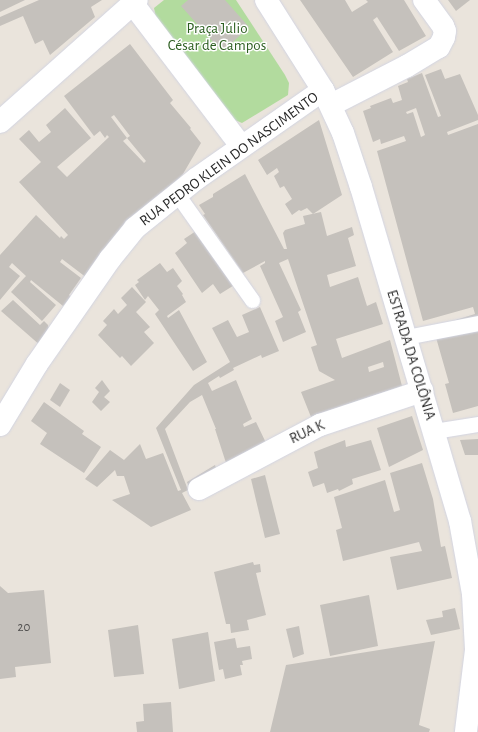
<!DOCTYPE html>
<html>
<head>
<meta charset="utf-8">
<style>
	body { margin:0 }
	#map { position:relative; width:478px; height:732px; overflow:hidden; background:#eae4dc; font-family:"Alegreya Sans",sans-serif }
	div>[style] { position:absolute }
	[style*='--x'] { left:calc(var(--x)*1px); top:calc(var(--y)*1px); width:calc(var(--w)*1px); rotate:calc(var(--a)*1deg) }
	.green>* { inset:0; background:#b2db9e }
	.building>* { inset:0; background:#c5c1bc }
	.roads { filter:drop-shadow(0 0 1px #d2d4e1) drop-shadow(0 0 1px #d2d4e1) }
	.service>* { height:15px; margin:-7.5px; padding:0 7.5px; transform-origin:7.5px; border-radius:7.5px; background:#fff }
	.minor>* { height:22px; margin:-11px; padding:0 11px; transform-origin:11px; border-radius:11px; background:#fff }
	.secondary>* { height:22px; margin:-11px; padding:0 11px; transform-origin:11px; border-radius:11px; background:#fff }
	span { translate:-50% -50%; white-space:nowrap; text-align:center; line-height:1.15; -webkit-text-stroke:3px #fff; paint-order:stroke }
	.number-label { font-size:13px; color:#504f4e }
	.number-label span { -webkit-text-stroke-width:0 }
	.park-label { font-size:15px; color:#2d5f21 }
	.street-label { font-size:15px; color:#292929 }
</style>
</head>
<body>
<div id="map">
	<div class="green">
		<div style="clip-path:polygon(164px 0,236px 0,285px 75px,289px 83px,288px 95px,242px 123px,235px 120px,156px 18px,154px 8px)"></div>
	</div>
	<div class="building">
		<div style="clip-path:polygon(0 0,25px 0,0 12px)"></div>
		<div style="clip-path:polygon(39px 0,102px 0,91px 7px,95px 17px,50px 55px,43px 40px,35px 44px,23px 16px,0 26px,0 17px)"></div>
		<div style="clip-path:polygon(188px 0,225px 0,249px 27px,222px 52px,181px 6px)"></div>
		<div style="clip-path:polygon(300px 0,345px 0,352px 12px,368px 2px,366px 0,404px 0,426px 36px,399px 51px,377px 17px,373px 20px,393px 52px,353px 77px)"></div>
		<div style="clip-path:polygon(448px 0,470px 0,456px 11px)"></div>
		<div style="clip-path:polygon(evenodd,130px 44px,173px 100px,170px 103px,191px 128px,190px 129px,201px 143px,183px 174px,87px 278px,62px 259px,60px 262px,81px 278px,69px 295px,71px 297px,63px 306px,31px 280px,30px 282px,56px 305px,42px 321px,11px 292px,26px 276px,12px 263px,9px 267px,20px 276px,0 300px,0 255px,36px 215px,60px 238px,61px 236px,64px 239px,68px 235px,19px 182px,41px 162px,19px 139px,29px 130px,39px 142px,51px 132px,46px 125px,65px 108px,91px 138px,57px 167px,67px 177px,109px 137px,107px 135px,105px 138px,100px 131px,94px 136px,64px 96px,130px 44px,114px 115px,130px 136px,127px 138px,146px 161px,144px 163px,123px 141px,127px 138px,111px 117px,114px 115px)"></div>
		<div style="clip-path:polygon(evenodd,441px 69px,445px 79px,460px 74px,478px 115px,478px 120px,447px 132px,448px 135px,478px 124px,478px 406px,453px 413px,445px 384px,449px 383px,433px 327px,475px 314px,473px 307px,423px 321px,377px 151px,406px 141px,404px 136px,381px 144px,380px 139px,373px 142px,363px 111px,371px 108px,370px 106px,391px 98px,393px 103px,402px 100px,398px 86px,408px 82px,407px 79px,422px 73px,438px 117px,441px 116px,425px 75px,441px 69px,416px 108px,425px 135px,421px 137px,413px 112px,407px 114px,406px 112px,416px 108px)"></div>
		<div style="clip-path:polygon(319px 120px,342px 195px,313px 214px,307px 208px,301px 211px,299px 210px,292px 215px,285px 204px,292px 199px,284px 186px,280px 188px,274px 176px,279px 172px,277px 168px,267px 175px,258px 160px)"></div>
		<div style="clip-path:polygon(evenodd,245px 174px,284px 249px,287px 249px,283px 233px,285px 230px,305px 224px,303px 216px,321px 212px,327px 236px,352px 227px,354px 235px,348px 238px,356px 266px,327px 275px,330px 287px,358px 277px,367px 306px,376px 302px,383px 324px,336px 339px,342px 358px,390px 340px,402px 386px,311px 417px,301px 392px,335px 380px,319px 371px,311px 347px,317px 345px,288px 259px,279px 263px,301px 310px,298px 312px,306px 332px,283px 342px,275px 321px,283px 317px,260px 266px,265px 263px,265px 261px,243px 273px,203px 215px,205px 214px,199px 205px,213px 197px,213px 194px,245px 174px,383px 362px,384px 367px,369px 372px,368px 367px,383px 362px)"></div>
		<div style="clip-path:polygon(199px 229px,236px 284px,220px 294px,213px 284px,202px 293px,175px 253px,187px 243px,184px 239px)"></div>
		<div style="clip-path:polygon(160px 263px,167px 272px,173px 268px,182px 281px,177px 286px,183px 294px,182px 295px,186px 302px,167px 316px,168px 318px,179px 310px,207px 362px,193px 371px,155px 314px,159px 310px,148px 296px,145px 300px,135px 285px,139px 282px,137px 280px)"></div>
		<div style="clip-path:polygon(132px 287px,146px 302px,136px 312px,150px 327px,144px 332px,154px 343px,131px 366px,122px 356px,120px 358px,98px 335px,107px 325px,103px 321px,114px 309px,118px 314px,127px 305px,121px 298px)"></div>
		<div style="clip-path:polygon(13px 300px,40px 325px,44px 321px,48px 325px,50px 335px,41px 346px,1px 311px)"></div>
		<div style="clip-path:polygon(260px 307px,279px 351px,262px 358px,261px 355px,233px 368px,234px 370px,220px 378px,219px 376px,208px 383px,212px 391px,236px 380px,252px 419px,243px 424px,244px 427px,256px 422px,267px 445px,227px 466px,215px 429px,216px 429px,202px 395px,190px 402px,165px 429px,188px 490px,182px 493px,191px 510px,151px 527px,112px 500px,130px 494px,124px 476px,117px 476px,115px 470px,97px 487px,85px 479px,110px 450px,124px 460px,140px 444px,146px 459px,163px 453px,178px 491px,181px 490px,156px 428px,194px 385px,230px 362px,212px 328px,228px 320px,237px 337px,249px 332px,242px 315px)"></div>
		<div style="clip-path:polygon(102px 380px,110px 391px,104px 397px,110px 402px,101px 411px,92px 402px,99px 392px,95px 388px)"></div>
		<div style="clip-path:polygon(60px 383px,70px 390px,60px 407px,50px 400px)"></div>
		<div style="clip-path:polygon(44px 402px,84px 431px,82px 434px,101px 447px,84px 473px,40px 444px,47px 433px,31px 421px)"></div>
		<div style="clip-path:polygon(412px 416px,423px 450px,389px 467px,377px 428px)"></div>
		<div style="clip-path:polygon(478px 439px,478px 455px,465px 455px,460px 440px)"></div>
		<div style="clip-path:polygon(345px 440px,346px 447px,371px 440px,381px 470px,352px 479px,353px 484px,339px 491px,338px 489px,327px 493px,324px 483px,313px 487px,308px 472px,318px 468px,314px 452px)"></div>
		<div style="clip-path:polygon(422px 463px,433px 499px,441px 547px,445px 546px,452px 578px,397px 590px,390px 557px,422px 551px,419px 542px,343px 561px,336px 530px,342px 528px,334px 497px,385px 480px,394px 512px,400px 510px,390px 473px)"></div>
		<div style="clip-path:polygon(215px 465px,217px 472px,190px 489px,187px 482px)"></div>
		<div style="clip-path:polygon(265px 475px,280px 534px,265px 538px,251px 479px)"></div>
		<div style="clip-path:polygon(253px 562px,254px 565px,260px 564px,261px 572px,256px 573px,266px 615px,247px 620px,249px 630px,231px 633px,230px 624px,226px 624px,214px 572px)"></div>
		<div style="clip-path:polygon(0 586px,8px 593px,44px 590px,51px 663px,15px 667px,16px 677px,0 679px)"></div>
		<div style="clip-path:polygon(369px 595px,378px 646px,330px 656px,320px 605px)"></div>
		<div style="clip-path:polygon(455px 608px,460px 629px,431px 635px,426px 620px,443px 617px,442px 611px)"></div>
		<div style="clip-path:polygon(138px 625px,144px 674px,114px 677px,108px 630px)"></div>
		<div style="clip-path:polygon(299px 626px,304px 654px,293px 658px,286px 629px)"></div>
		<div style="clip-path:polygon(208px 632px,215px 681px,179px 689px,172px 639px)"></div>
		<div style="clip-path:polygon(235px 638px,237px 648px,250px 646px,252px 659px,242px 661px,243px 665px,240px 665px,242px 675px,225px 679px,223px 669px,219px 670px,214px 642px)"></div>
		<div style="clip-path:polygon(435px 641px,419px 725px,430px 729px,429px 732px,270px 732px,286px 665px)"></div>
		<div style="clip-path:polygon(171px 702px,173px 732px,137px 732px,136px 722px,144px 721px,143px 704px)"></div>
	</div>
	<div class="roads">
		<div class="service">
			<div style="--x:177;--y:194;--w:130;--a:54.7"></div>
			<div style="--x:406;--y:337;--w:73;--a:-11"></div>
			<div style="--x:434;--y:431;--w:45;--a:-9"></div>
		</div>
		<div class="minor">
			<div style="--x:133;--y:4;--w:178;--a:52.7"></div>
			<div style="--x:331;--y:105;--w:85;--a:-27.2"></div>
			<div style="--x:407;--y:66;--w:37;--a:-31"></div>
			<div style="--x:439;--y:47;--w:11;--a:-63"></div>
			<div style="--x:444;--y:37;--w:6;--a:-81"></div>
			<div style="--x:445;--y:31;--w:5;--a:-112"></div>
			<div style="--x:443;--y:26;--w:32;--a:-126"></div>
			<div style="--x:0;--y:122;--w:183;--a:-41.7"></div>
			<div style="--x:0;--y:425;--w:71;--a:-58.8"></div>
			<div style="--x:37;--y:364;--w:128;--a:-55.2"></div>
			<div style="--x:110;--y:259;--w:40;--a:-51"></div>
			<div style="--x:135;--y:228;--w:78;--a:-38.8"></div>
			<div style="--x:196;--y:179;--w:155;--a:-35"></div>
			<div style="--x:199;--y:489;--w:137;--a:-27.9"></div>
			<div style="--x:320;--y:425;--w:108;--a:-18.4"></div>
		</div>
		<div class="secondary">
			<div style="--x:266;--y:0;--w:107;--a:57.7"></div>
			<div style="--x:323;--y:90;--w:47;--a:65.1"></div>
			<div style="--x:343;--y:133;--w:57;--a:71.6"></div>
			<div style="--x:361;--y:187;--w:348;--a:73.5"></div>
			<div style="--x:460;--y:521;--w:74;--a:79.9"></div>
			<div style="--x:473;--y:594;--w:56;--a:86.9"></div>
			<div style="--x:476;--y:650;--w:83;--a:97"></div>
		</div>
	</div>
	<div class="number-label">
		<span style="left:24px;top:628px">20</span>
	</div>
	<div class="park-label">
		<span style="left:217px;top:37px">Praça Júlio<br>César de Campos</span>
	</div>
	<div class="street-label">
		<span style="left:229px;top:159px;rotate:-36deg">RUA PEDRO KLEIN DO NASCIMENTO</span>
		<span style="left:411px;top:355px;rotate:73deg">ESTRADA DA COLÔNIA</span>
		<span style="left:307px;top:432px;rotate:-25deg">RUA K</span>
	</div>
</div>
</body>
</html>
